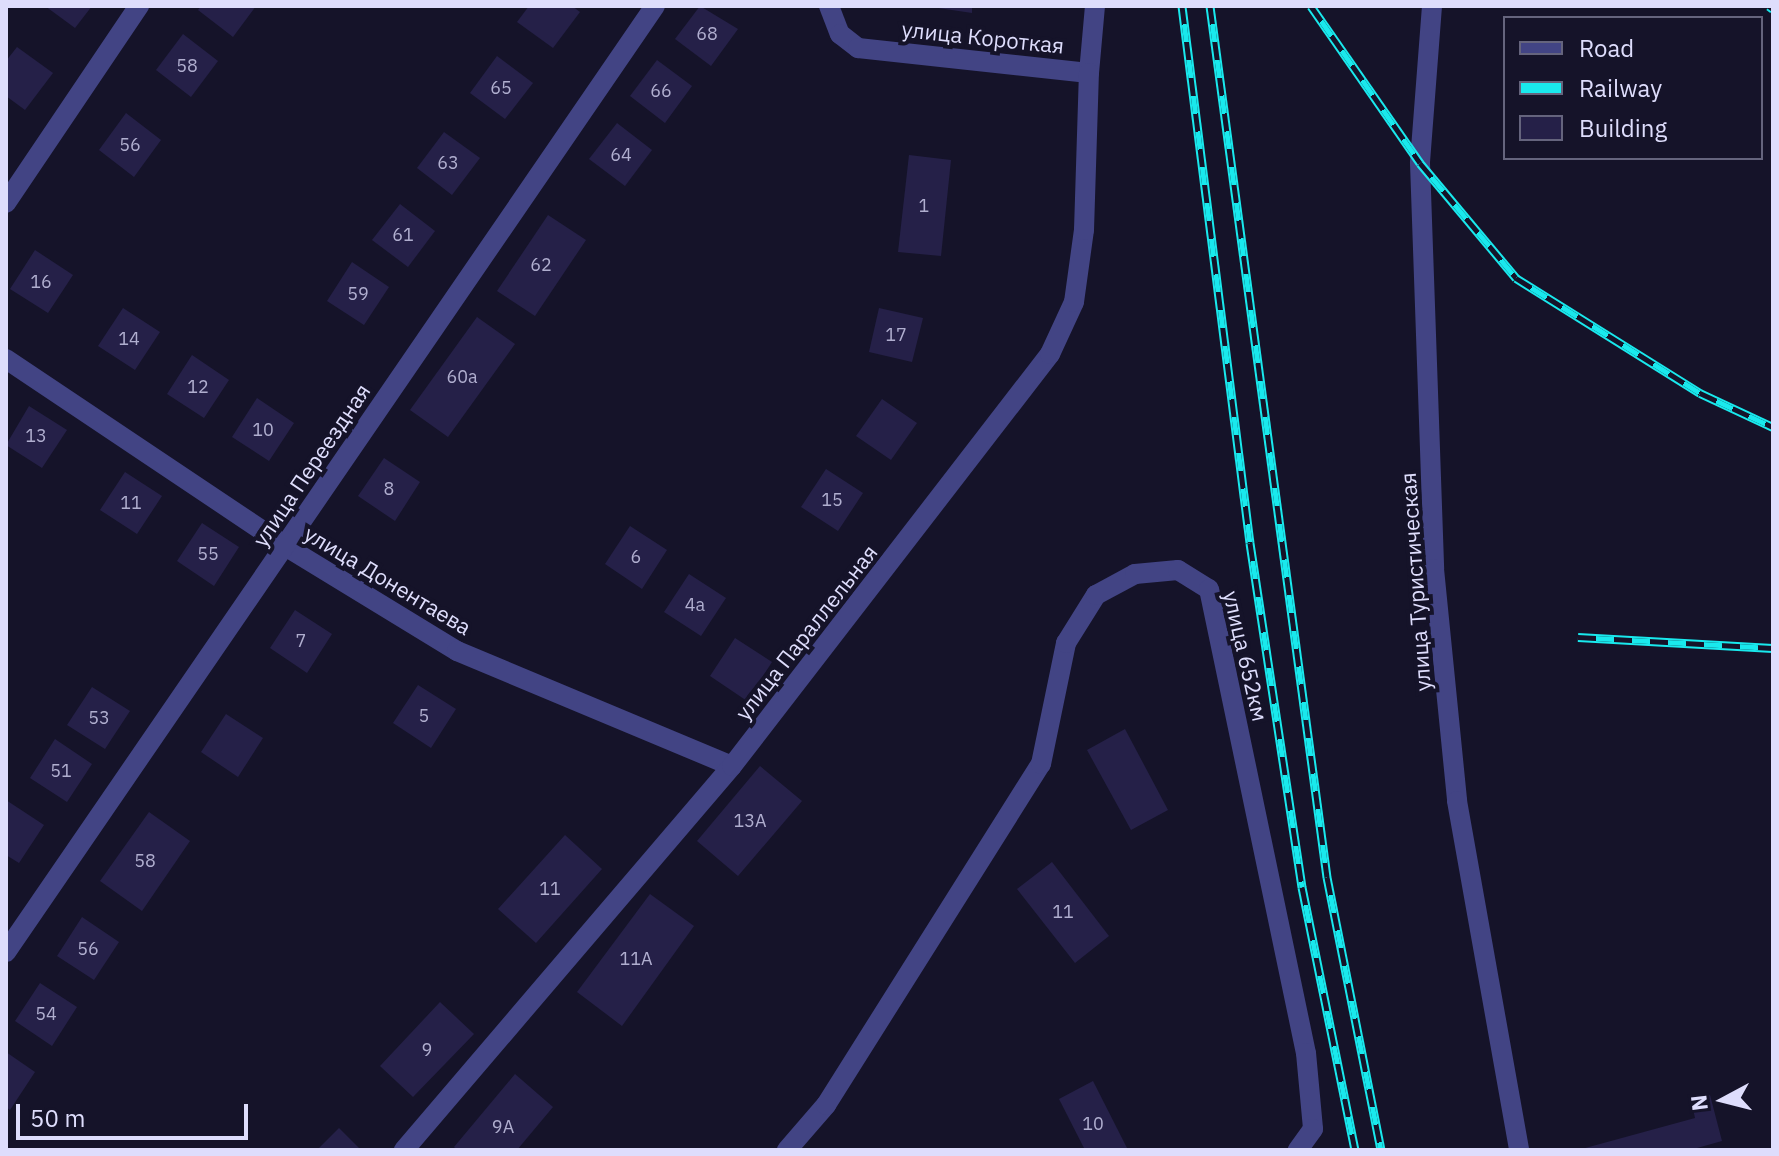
<!DOCTYPE html>
<html>
<head>
<meta charset="utf-8">
<style>
	body { margin:0 }
	#map { position:relative; width:1779px; height:1156px; overflow:hidden; background:#151329; font-family:"IBM Plex Sans",sans-serif }
	div>[style] { position:absolute }
	[style*='--x'] { left:calc(var(--x)*1px); top:calc(var(--y)*1px); width:calc(var(--w)*1px); rotate:calc(var(--a)*1deg) }
	.building>* { inset:0; background:#252048 }
	.minor>* { height:20px; margin:-10px; padding:0 10px; transform-origin:10px; border-radius:10px; background:#424484 }
	.rail>* { height:9px; margin-top:-4.5px; transform-origin:0; background:repeating-linear-gradient(90deg,#151329 0 18px,#19e9ed 0 36px); box-sizing:border-box; border-block:2px solid #19e9ed }
	span { translate:-50% -50%; white-space:nowrap; text-align:center; line-height:1.15; -webkit-text-stroke:8px #151329; paint-order:stroke }
	.number-label { font-size:18px; color:#b0aecf }
	.number-label span { -webkit-text-stroke-width:0 }
	.street-label { font-size:22px; color:#deddfc }
	.frame { position:absolute; inset:0; border:8px solid #deddfc; pointer-events:none }
	.legend { position:absolute; left:1503px; top:16px; width:260px; height:144px; box-sizing:border-box; background:#151329; border:2px solid #65647d; margin:0; padding:10px 14px; list-style:none; font-size:24px; color:#deddfc }
	.legend li { display:flex; align-items:center; gap:16px; height:40px }
	.legend b { width:40px; border:2px solid #65647d }
	.north { position:absolute; left:1683px; top:1060px; width:80px; height:80px; -webkit-text-stroke:6px #151329; paint-order:stroke; rotate:263deg; font-size:22px; font-weight:700; line-height:32px; text-align:center; color:#deddfc }
	.north::after { content:''; display:block; margin:auto; width:28px; height:36px; background:#deddfc; clip-path:polygon(50% 0,100% 100%,50% 72%,0 100%) }
	.scale { position:absolute; left:16px; top:1104px; width:232px; height:36px; box-sizing:border-box; border:4px solid #deddfc; border-top:0; padding-left:10px; font-size:24px; line-height:28px; white-space:nowrap; color:#deddfc; -webkit-text-stroke:6px #151329; paint-order:stroke }
</style>
</head>
<body>
<div id="map">
	<div class="building">
		<div style="clip-path:polygon(45px 6px,92px 6px,75px 28px)"></div>
		<div style="clip-path:polygon(201px 6px,256px 6px,233px 37px,198px 10px)"></div>
		<div style="clip-path:polygon(529px 6px,572px 6px,580px 12px,553px 48px,517px 22px)"></div>
		<div style="clip-path:polygon(700px 6px,738px 29px,711px 66px,675px 39px)"></div>
		<div style="clip-path:polygon(925px 6px,972px 6px,972px 13px)"></div>
		<div style="clip-path:polygon(183px 34px,218px 61px,191px 97px,156px 70px)"></div>
		<div style="clip-path:polygon(17px 47px,53px 73px,25px 110px,6px 96px,6px 61px)"></div>
		<div style="clip-path:polygon(497px 56px,533px 83px,505px 119px,470px 93px)"></div>
		<div style="clip-path:polygon(657px 60px,692px 86px,665px 123px,630px 96px)"></div>
		<div style="clip-path:polygon(126px 113px,161px 140px,134px 177px,99px 150px)"></div>
		<div style="clip-path:polygon(617px 123px,652px 150px,625px 186px,589px 159px)"></div>
		<div style="clip-path:polygon(444px 132px,480px 158px,452px 195px,417px 168px)"></div>
		<div style="clip-path:polygon(909px 155px,951px 160px,941px 256px,898px 252px)"></div>
		<div style="clip-path:polygon(400px 204px,435px 231px,408px 267px,372px 240px)"></div>
		<div style="clip-path:polygon(548px 215px,586px 240px,535px 316px,497px 291px)"></div>
		<div style="clip-path:polygon(35px 250px,73px 275px,48px 313px,10px 289px)"></div>
		<div style="clip-path:polygon(352px 262px,389px 287px,364px 325px,327px 301px)"></div>
		<div style="clip-path:polygon(123px 308px,160px 332px,135px 370px,98px 346px)"></div>
		<div style="clip-path:polygon(879px 308px,923px 318px,912px 362px,869px 352px)"></div>
		<div style="clip-path:polygon(477px 317px,515px 344px,448px 437px,410px 410px)"></div>
		<div style="clip-path:polygon(192px 355px,229px 380px,204px 418px,167px 394px)"></div>
		<div style="clip-path:polygon(257px 398px,294px 423px,269px 461px,232px 437px)"></div>
		<div style="clip-path:polygon(882px 399px,917px 423px,891px 460px,856px 436px)"></div>
		<div style="clip-path:polygon(29px 406px,67px 430px,42px 468px,6px 445px)"></div>
		<div style="clip-path:polygon(384px 458px,420px 482px,395px 521px,358px 496px)"></div>
		<div style="clip-path:polygon(826px 469px,863px 493px,838px 531px,801px 507px)"></div>
		<div style="clip-path:polygon(125px 472px,162px 496px,137px 534px,100px 510px)"></div>
		<div style="clip-path:polygon(202px 523px,239px 547px,214px 586px,177px 561px)"></div>
		<div style="clip-path:polygon(630px 526px,667px 550px,642px 589px,605px 564px)"></div>
		<div style="clip-path:polygon(689px 574px,726px 598px,701px 636px,664px 612px)"></div>
		<div style="clip-path:polygon(295px 610px,332px 634px,307px 673px,270px 648px)"></div>
		<div style="clip-path:polygon(735px 638px,772px 662px,747px 701px,710px 676px)"></div>
		<div style="clip-path:polygon(418px 685px,456px 709px,431px 748px,393px 723px)"></div>
		<div style="clip-path:polygon(92px 687px,130px 711px,105px 749px,67px 725px)"></div>
		<div style="clip-path:polygon(226px 714px,263px 738px,238px 777px,201px 752px)"></div>
		<div style="clip-path:polygon(1125px 729px,1168px 810px,1131px 830px,1087px 750px)"></div>
		<div style="clip-path:polygon(55px 739px,92px 764px,67px 802px,30px 778px)"></div>
		<div style="clip-path:polygon(760px 766px,802px 801px,738px 876px,697px 841px)"></div>
		<div style="clip-path:polygon(6px 800px,44px 825px,19px 863px,6px 855px)"></div>
		<div style="clip-path:polygon(149px 812px,190px 841px,142px 911px,100px 881px)"></div>
		<div style="clip-path:polygon(565px 835px,602px 869px,536px 943px,498px 909px)"></div>
		<div style="clip-path:polygon(1052px 862px,1109px 936px,1075px 963px,1017px 889px)"></div>
		<div style="clip-path:polygon(650px 894px,694px 926px,622px 1026px,577px 992px)"></div>
		<div style="clip-path:polygon(82px 917px,119px 942px,94px 980px,57px 956px)"></div>
		<div style="clip-path:polygon(40px 983px,77px 1007px,52px 1046px,15px 1021px)"></div>
		<div style="clip-path:polygon(440px 1002px,474px 1034px,413px 1097px,380px 1066px)"></div>
		<div style="clip-path:polygon(6px 1052px,35px 1072px,10px 1110px,6px 1107px)"></div>
		<div style="clip-path:polygon(515px 1074px,553px 1107px,517px 1150px,457px 1150px,454px 1147px)"></div>
		<div style="clip-path:polygon(1093px 1081px,1128px 1150px,1085px 1150px,1059px 1099px)"></div>
		<div style="clip-path:polygon(1710px 1095px,1722px 1141px,1690px 1150px,1578px 1150px,1695px 1118px,1691px 1100px)"></div>
		<div style="clip-path:polygon(339px 1128px,361px 1150px,317px 1150px)"></div>
	</div>
	<div class="minor">
		<div style="--x:829;--y:6;--w:30;--a:69"></div>
		<div style="--x:840;--y:34;--w:23;--a:38"></div>
		<div style="--x:858;--y:48;--w:232;--a:6.2"></div>
		<div style="--x:1089;--y:73;--w:67;--a:-84.9"></div>
		<div style="--x:1432;--y:6;--w:157;--a:94.4"></div>
		<div style="--x:1420;--y:163;--w:406;--a:88"></div>
		<div style="--x:1434;--y:569;--w:233;--a:84.3"></div>
		<div style="--x:1457;--y:801;--w:354;--a:79.9"></div>
		<div style="--x:6;--y:203;--w:238;--a:-56"></div>
		<div style="--x:6;--y:359;--w:336;--a:33.8"></div>
		<div style="--x:285;--y:546;--w:202;--a:31.4"></div>
		<div style="--x:457;--y:651;--w:298;--a:22.7"></div>
		<div style="--x:6;--y:952;--w:1147;--a:-55.55"></div>
		<div style="--x:404;--y:1150;--w:505;--a:-49.5"></div>
		<div style="--x:732;--y:766;--w:520;--a:-52.34"></div>
		<div style="--x:1050;--y:354;--w:57;--a:-65.2"></div>
		<div style="--x:1074;--y:302;--w:73;--a:-82.1"></div>
		<div style="--x:1084;--y:230;--w:157;--a:-88.2"></div>
		<div style="--x:787;--y:1150;--w:60;--a:-49.1"></div>
		<div style="--x:826;--y:1105;--w:403;--a:-57.8"></div>
		<div style="--x:1041;--y:764;--w:124;--a:-78.3"></div>
		<div style="--x:1066;--y:643;--w:57;--a:-58"></div>
		<div style="--x:1096;--y:595;--w:44;--a:-28.3"></div>
		<div style="--x:1135;--y:574;--w:43;--a:-5.3"></div>
		<div style="--x:1178;--y:570;--w:36;--a:32"></div>
		<div style="--x:1209;--y:589;--w:474;--a:78.2"></div>
		<div style="--x:1306;--y:1053;--w:76;--a:84.7"></div>
		<div style="--x:1313;--y:1129;--w:26;--a:126"></div>
	</div>
	<div class="rail">
		<div style="--x:1182;--y:6;--w:541;--a:82.78"></div>
		<div style="--x:1250;--y:543;--w:348;--a:81.4"></div>
		<div style="--x:1302;--y:887;--w:268;--a:78.6"></div>
		<div style="--x:1210;--y:6;--w:879;--a:82.35"></div>
		<div style="--x:1327;--y:877;--w:278;--a:78.8"></div>
		<div style="--x:1311;--y:6;--w:191;--a:55.2"></div>
		<div style="--x:1420;--y:163;--w:150;--a:50.1"></div>
		<div style="--x:1516;--y:278;--w:217;--a:32"></div>
		<div style="--x:1700;--y:393;--w:81;--a:25"></div>
		<div style="--x:1769;--y:6;--w:5;--a:37"></div>
		<div style="--x:1578;--y:637;--w:195;--a:3.2"></div>
	</div>
	<div class="number-label">
		<span style="left:707px;top:34px">68</span>
		<span style="left:187px;top:66px">58</span>
		<span style="left:501px;top:88px">65</span>
		<span style="left:661px;top:91px">66</span>
		<span style="left:130px;top:145px">56</span>
		<span style="left:621px;top:155px">64</span>
		<span style="left:448px;top:163px">63</span>
		<span style="left:924px;top:206px">1</span>
		<span style="left:403px;top:235px">61</span>
		<span style="left:541px;top:265px">62</span>
		<span style="left:41px;top:282px">16</span>
		<span style="left:358px;top:294px">59</span>
		<span style="left:896px;top:335px">17</span>
		<span style="left:129px;top:339px">14</span>
		<span style="left:462px;top:377px">60а</span>
		<span style="left:198px;top:387px">12</span>
		<span style="left:263px;top:430px">10</span>
		<span style="left:36px;top:436px">13</span>
		<span style="left:389px;top:489px">8</span>
		<span style="left:832px;top:500px">15</span>
		<span style="left:131px;top:503px">11</span>
		<span style="left:208px;top:554px">55</span>
		<span style="left:636px;top:557px">6</span>
		<span style="left:695px;top:605px">4а</span>
		<span style="left:301px;top:641px">7</span>
		<span style="left:424px;top:716px">5</span>
		<span style="left:99px;top:718px">53</span>
		<span style="left:61px;top:771px">51</span>
		<span style="left:750px;top:821px">13А</span>
		<span style="left:145px;top:861px">58</span>
		<span style="left:550px;top:889px">11</span>
		<span style="left:1063px;top:912px">11</span>
		<span style="left:88px;top:949px">56</span>
		<span style="left:636px;top:959px">11А</span>
		<span style="left:46px;top:1014px">54</span>
		<span style="left:427px;top:1050px">9</span>
		<span style="left:1093px;top:1124px">10</span>
		<span style="left:503px;top:1127px">9А</span>
	</div>
	<div class="street-label">
		<span style="left:983px;top:37px;rotate:6deg">улица Короткая</span>
		<span style="left:311px;top:465px;rotate:-56deg">улица Переездная</span>
		<span style="left:388px;top:580px;rotate:31deg">улица Донентаева</span>
		<span style="left:1415px;top:582px;rotate:-94deg">улица Туристическая</span>
		<span style="left:806px;top:632px;rotate:-52deg">улица Параллельная</span>
		<span style="left:1246px;top:656px;rotate:77deg">улица 652км</span>
	</div>
	<div class="frame"></div>
	<ul class="legend">
	<li><b style="height:10px;background:#424484"></b>Road</li>
	<li><b style="height:10px;background:#19e9ed"></b>Railway</li>
	<li><b style="height:22px;background:#252048"></b>Building</li>
	</ul>
	<div class="north">N</div>
	<div class="scale">50 m</div>
</div>
</body>
</html>
